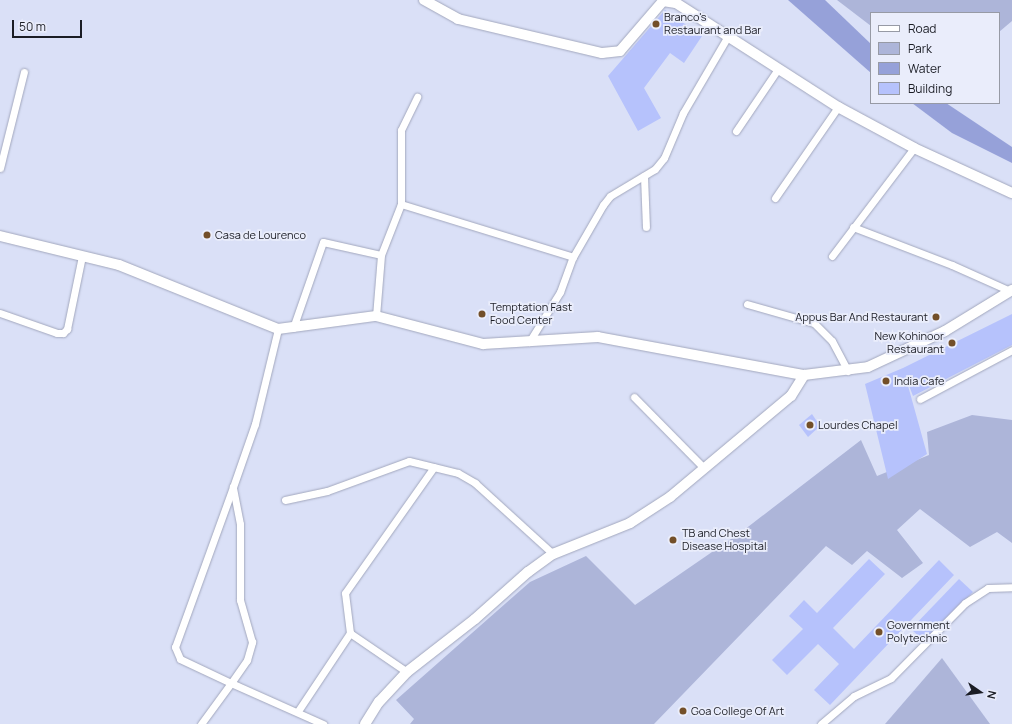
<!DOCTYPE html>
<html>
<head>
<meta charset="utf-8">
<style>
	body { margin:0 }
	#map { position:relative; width:1012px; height:724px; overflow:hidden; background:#dae0f7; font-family:Manrope,sans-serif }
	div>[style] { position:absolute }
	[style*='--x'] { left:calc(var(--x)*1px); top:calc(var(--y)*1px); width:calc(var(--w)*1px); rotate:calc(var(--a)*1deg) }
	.green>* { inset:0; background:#adb5d9 }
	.water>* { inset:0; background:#96a1d9 }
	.building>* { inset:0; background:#b6c2fc }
	.roads { filter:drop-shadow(0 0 1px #a2a7bd) drop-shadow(0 0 1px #a2a7bd) }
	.street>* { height:7px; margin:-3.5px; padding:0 3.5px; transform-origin:3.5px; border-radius:3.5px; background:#fff }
	.secondary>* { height:10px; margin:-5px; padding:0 5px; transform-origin:5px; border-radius:5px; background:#fff }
	.dots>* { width:11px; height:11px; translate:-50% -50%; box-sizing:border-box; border:2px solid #eaedfb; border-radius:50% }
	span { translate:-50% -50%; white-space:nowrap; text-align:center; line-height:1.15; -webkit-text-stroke:3.5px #eaedfb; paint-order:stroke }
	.poi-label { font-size:11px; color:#1b1d25 }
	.left { translate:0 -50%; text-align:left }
	.right { translate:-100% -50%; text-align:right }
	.legend { position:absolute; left:870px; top:12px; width:130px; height:92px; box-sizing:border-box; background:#eaedfb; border:1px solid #979aa5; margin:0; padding:5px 7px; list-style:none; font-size:12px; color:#1b1d25 }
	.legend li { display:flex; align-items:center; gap:8px; height:20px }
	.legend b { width:20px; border:1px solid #979aa5 }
	.north { position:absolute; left:960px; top:672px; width:40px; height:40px; -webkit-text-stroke:3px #eaedfb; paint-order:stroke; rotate:103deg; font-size:11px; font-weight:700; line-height:16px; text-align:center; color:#1b1d25 }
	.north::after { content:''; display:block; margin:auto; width:14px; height:18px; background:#1b1d25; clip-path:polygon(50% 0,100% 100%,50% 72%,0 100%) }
	.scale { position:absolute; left:12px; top:20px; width:70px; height:18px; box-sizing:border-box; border:2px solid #1b1d25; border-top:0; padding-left:5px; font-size:12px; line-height:14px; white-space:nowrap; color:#1b1d25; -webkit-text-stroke:3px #eaedfb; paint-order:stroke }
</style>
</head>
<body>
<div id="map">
	<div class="green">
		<div style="clip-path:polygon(837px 0,1012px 0,1012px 21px,999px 32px,999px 13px,871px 13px,871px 26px)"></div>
		<div style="clip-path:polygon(972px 415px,1012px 420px,1012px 543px,997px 532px,970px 547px,920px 509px,897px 530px,923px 563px,902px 578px,867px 551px,852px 565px,826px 546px,654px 724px,410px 724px,414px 719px,396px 700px,530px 582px,586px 556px,635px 605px,744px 530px,861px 440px,877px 476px,929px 455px,927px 432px)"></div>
		<div style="clip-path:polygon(942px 658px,990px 724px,885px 724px)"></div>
	</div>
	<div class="water">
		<div style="clip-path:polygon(788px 0,825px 0,871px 44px,871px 73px)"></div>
		<div style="clip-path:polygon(912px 103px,946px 103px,1012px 147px,1012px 163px,952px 133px)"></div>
	</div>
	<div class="building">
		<div style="clip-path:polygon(665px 10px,702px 36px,684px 63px,670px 53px,644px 88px,661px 118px,638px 131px,608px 76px)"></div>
		<div style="clip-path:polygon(1012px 314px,1012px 345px,913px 396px,905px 375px,927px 454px,888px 479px,865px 384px,903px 368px)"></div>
		<div style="clip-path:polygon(812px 414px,820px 426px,808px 437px,799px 425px)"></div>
		<div style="clip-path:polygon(869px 559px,885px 574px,833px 628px,854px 649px,939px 560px,954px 575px,830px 705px,814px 690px,839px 664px,818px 644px,787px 675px,772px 660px,803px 629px,789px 616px,804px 600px,817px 613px)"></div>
		<div style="clip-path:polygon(959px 579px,973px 592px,925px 642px,911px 629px)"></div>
	</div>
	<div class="roads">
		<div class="street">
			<div style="--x:736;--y:131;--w:75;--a:-55.9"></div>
			<div style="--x:0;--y:168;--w:99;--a:-76"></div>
			<div style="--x:644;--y:176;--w:51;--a:87.8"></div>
			<div style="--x:775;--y:198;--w:111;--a:-55.3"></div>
			<div style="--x:401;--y:204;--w:74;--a:-90"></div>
			<div style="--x:401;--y:130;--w:37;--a:-64"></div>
			<div style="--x:853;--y:227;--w:106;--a:21"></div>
			<div style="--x:952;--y:265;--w:64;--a:24.1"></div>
			<div style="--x:832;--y:256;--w:136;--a:-52.8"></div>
			<div style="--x:747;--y:304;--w:70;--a:15.8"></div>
			<div style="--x:814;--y:323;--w:25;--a:45"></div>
			<div style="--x:832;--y:341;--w:34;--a:62"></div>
			<div style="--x:0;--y:313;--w:60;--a:19.3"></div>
			<div style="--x:57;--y:333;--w:6;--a:0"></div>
			<div style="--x:63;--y:333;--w:6;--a:-45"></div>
			<div style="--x:67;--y:329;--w:75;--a:-78.4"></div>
			<div style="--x:376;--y:316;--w:61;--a:-85.3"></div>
			<div style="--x:381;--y:255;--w:55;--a:-68.6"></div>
			<div style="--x:401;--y:204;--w:180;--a:17.1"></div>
			<div style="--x:293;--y:328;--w:91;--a:-70.8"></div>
			<div style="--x:323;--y:242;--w:59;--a:12.6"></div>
			<div style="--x:529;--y:342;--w:59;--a:-58.2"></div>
			<div style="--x:560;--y:292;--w:37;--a:-70"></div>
			<div style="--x:573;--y:257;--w:60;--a:-60"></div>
			<div style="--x:603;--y:205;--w:11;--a:-52"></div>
			<div style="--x:610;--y:196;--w:52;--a:-31"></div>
			<div style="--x:655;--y:169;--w:14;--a:-51"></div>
			<div style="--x:664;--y:158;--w:49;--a:-67.1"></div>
			<div style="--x:683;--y:113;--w:89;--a:-59.7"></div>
			<div style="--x:634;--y:397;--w:100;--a:45.4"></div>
			<div style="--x:920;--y:399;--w:104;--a:-28"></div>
			<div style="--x:233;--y:487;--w:170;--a:109.9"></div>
			<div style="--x:175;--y:647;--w:13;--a:67"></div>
			<div style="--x:180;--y:659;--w:56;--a:25.2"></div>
			<div style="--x:231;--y:683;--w:28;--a:-55"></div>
			<div style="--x:247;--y:660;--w:19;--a:-74"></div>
			<div style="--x:252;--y:642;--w:44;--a:-105.9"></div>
			<div style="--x:240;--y:600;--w:76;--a:-90"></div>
			<div style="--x:240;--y:524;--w:38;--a:-101"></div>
			<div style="--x:233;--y:487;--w:67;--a:-70.8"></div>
			<div style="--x:255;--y:424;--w:98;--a:-76.4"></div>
			<div style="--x:285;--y:500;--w:43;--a:-12.1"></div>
			<div style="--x:327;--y:491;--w:87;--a:-20.1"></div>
			<div style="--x:409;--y:461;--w:50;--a:13.8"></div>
			<div style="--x:458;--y:473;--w:20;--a:30"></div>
			<div style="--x:475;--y:483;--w:105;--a:42.3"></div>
			<div style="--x:407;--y:672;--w:69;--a:-145.6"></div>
			<div style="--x:350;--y:633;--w:40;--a:-97.1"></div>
			<div style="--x:345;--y:593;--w:154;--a:-54.8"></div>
			<div style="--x:298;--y:711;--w:94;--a:-56.3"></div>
			<div style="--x:201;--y:724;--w:51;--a:-53.8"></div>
			<div style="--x:231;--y:683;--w:101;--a:24"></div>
			<div style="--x:821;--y:724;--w:43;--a:-40.3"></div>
			<div style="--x:854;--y:696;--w:41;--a:-25.9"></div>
			<div style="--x:891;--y:678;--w:105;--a:-45.4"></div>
			<div style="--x:965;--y:603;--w:27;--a:-33"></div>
			<div style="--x:988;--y:588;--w:24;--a:-2"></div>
		</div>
		<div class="secondary">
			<div style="--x:424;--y:0;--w:39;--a:29"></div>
			<div style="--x:458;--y:19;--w:148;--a:13.3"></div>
			<div style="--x:602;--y:53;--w:18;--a:-6"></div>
			<div style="--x:620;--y:51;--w:66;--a:-49.3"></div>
			<div style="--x:663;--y:1;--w:13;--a:9"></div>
			<div style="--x:676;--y:3;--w:193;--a:32.7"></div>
			<div style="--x:838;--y:107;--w:86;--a:28.3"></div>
			<div style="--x:914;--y:148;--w:108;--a:24.7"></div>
			<div style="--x:0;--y:236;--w:122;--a:13.7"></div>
			<div style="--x:119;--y:265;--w:171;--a:21.9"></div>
			<div style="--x:278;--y:329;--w:99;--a:-7.6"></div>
			<div style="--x:376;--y:316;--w:111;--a:14.7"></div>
			<div style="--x:483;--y:344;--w:115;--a:-3.5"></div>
			<div style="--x:598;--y:337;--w:209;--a:10.5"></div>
			<div style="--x:365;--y:724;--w:26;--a:-58"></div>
			<div style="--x:379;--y:702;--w:41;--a:-47"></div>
			<div style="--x:407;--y:672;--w:86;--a:-37.9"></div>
			<div style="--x:475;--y:619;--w:71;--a:-41.6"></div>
			<div style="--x:528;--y:572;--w:31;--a:-36"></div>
			<div style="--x:553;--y:554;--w:83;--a:-21.9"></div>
			<div style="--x:630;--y:523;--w:48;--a:-33"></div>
			<div style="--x:670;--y:497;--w:158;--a:-39.9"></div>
			<div style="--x:791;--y:396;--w:25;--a:-58"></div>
			<div style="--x:804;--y:375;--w:64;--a:-7.1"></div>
			<div style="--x:868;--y:367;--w:85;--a:-25.1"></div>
			<div style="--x:945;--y:331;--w:79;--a:-31.5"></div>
		</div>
	</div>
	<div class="dots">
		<div style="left:656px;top:24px;background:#734f29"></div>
		<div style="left:207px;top:235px;background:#734f29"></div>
		<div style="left:482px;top:314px;background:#734f29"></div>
		<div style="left:936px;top:317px;background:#734f29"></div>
		<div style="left:952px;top:343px;background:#734f29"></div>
		<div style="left:886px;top:381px;background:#734f29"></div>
		<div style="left:810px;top:425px;background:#734f29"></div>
		<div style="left:673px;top:540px;background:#734f29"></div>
		<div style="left:879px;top:632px;background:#734f29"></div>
		<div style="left:683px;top:711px;background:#734f29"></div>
	</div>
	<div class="poi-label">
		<span class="left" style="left:664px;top:24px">Branco's<br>Restaurant and Bar</span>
		<span class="left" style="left:215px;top:235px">Casa de Lourenco</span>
		<span class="left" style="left:490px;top:314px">Temptation Fast<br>Food Center</span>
		<span class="right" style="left:928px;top:317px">Appus Bar And Restaurant</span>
		<span class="right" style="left:944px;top:343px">New Kohinoor<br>Restaurant</span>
		<span class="left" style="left:894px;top:381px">India Cafe</span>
		<span class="left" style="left:818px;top:425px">Lourdes Chapel</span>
		<span class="left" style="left:682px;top:540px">TB and Chest<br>Disease Hospital</span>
		<span class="left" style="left:887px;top:632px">Government<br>Polytechnic</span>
		<span class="left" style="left:691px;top:711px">Goa College Of Art</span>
	</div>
	<ul class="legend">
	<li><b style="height:5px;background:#fff"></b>Road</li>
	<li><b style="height:11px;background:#adb5d9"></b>Park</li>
	<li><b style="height:11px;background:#96a1d9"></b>Water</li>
	<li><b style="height:11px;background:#b6c2fc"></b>Building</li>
	</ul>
	<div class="north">N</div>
	<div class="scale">50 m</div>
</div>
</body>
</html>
